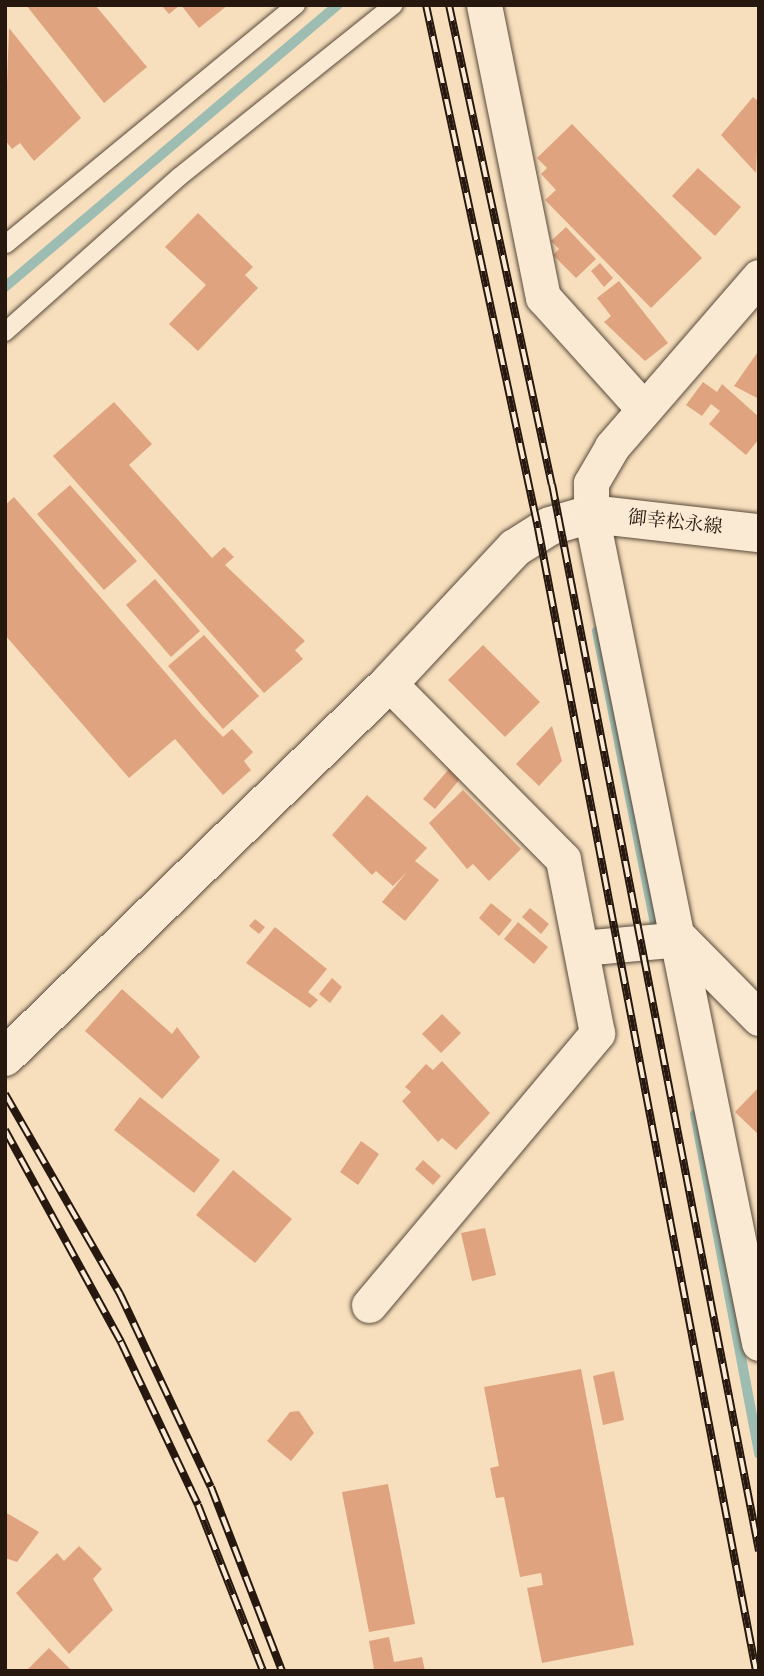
<!DOCTYPE html>
<html>
<head>
<meta charset="utf-8">
<style>
	body { margin:0 }
	#map { position:relative; width:764px; height:1676px; overflow:hidden; background:#f7dfbd; font-family:"IM FELL English","Noto Serif JP",serif }
	div>[style] { position:absolute }
	[style*='--x'] { left:calc(var(--x)*1px); top:calc(var(--y)*1px); width:calc(var(--w)*1px); rotate:calc(var(--a)*1deg) }
	.stream>* { height:10px; margin:-5px; padding:0 5px; transform-origin:5px; border-radius:5px; background:#9dbcb2 }
	.building>* { inset:0; background:#dfa47f }
	.roads { filter:drop-shadow(0 0 2px #5a4a3a) drop-shadow(0 0 2px #5a4a3a) }
	.service>* { height:18px; margin:-9px; padding:0 9px; transform-origin:9px; border-radius:9px; background:#faead4 }
	.minor>* { height:35px; margin:-17.5px; padding:0 17.5px; transform-origin:17.5px; border-radius:17.5px; background:#faead4 }
	.tertiary>* { height:38px; margin:-19px; padding:0 19px; transform-origin:19px; border-radius:19px; background:#faead4 }
	.secondary>* { height:38px; margin:-19px; padding:0 19px; transform-origin:19px; border-radius:19px; background:#faead4 }
	.rail>* { height:8px; margin-top:-4px; transform-origin:0; background:repeating-linear-gradient(90deg,#faead4 0 16px,#26180e 0 32px); box-sizing:border-box; border-block:2px solid #26180e }
	span { translate:-50% -50%; white-space:nowrap; text-align:center; line-height:1.15; -webkit-text-stroke:5px #faead4; paint-order:stroke }
	.street-label { font-size:19px; color:#26180e }
	.frame { position:absolute; inset:0; border:7px solid #26180e; pointer-events:none }
</style>
</head>
<body>
<div id="map">
	<div class="stream">
		<div style="--x:5;--y:287;--w:436;--a:-40.3"></div>
		<div style="--x:597;--y:631;--w:310;--a:78.8"></div>
		<div style="--x:695;--y:1114;--w:346;--a:79.3"></div>
	</div>
	<div class="building">
		<div style="clip-path:polygon(26px 5px,95px 5px,147px 67px,104px 103px)"></div>
		<div style="clip-path:polygon(161px 5px,180px 5px,169px 14px)"></div>
		<div style="clip-path:polygon(181px 5px,228px 5px,199px 28px)"></div>
		<div style="clip-path:polygon(9px 28px,81px 118px,34px 161px,20px 143px,12px 149px,5px 140px)"></div>
		<div style="clip-path:polygon(753px 97px,759px 102px,756px 173px,721px 135px)"></div>
		<div style="clip-path:polygon(572px 124px,702px 258px,651px 308px,545px 200px,556px 190px,541px 174px,547px 168px,537px 158px)"></div>
		<div style="clip-path:polygon(698px 168px,741px 207px,715px 236px,672px 196px)"></div>
		<div style="clip-path:polygon(198px 213px,253px 267px,245px 275px,258px 288px,198px 351px,169px 324px,206px 285px,165px 247px)"></div>
		<div style="clip-path:polygon(566px 227px,596px 259px,576px 278px,553px 255px,559px 249px,551px 241px)"></div>
		<div style="clip-path:polygon(600px 263px,613px 278px,604px 287px,591px 271px)"></div>
		<div style="clip-path:polygon(619px 281px,668px 343px,645px 361px,604px 322px,611px 316px,597px 298px)"></div>
		<div style="clip-path:polygon(757px 353px,759px 354px,759px 399px,734px 386px)"></div>
		<div style="clip-path:polygon(703px 382px,717px 392px,722px 384px,759px 417px,759px 439px,746px 455px,709px 424px,720px 411px,711px 404px,702px 416px,686px 405px)"></div>
		<div style="clip-path:polygon(114px 402px,152px 444px,129px 465px,212px 558px,224px 547px,234px 557px,225px 565px,305px 641px,295px 650px,303px 659px,264px 693px,53px 456px)"></div>
		<div style="clip-path:polygon(70px 485px,137px 561px,104px 590px,37px 514px)"></div>
		<div style="clip-path:polygon(14px 497px,202px 715px,223px 737px,232px 729px,253px 752px,244px 761px,251px 770px,223px 795px,175px 739px,129px 778px,5px 635px,5px 505px)"></div>
		<div style="clip-path:polygon(155px 579px,200px 631px,171px 657px,126px 605px)"></div>
		<div style="clip-path:polygon(204px 635px,259px 696px,223px 729px,168px 666px)"></div>
		<div style="clip-path:polygon(483px 645px,540px 702px,505px 737px,448px 680px)"></div>
		<div style="clip-path:polygon(552px 726px,562px 761px,539px 786px,516px 764px)"></div>
		<div style="clip-path:polygon(449px 769px,460px 779px,435px 809px,423px 799px)"></div>
		<div style="clip-path:polygon(463px 790px,521px 849px,489px 881px,473px 864px,467px 869px,429px 823px)"></div>
		<div style="clip-path:polygon(367px 795px,427px 848px,415px 861px,439px 880px,405px 921px,382px 902px,407px 872px,393px 886px,376px 871px,372px 875px,332px 835px)"></div>
		<div style="clip-path:polygon(491px 903px,512px 920px,499px 936px,479px 918px)"></div>
		<div style="clip-path:polygon(530px 908px,549px 924px,541px 934px,522px 917px)"></div>
		<div style="clip-path:polygon(255px 919px,265px 927px,259px 934px,249px 926px)"></div>
		<div style="clip-path:polygon(518px 922px,548px 947px,534px 964px,504px 939px)"></div>
		<div style="clip-path:polygon(275px 927px,327px 969px,308px 992px,318px 1000px,310px 1008px,246px 963px)"></div>
		<div style="clip-path:polygon(332px 978px,342px 987px,330px 1003px,319px 994px)"></div>
		<div style="clip-path:polygon(122px 989px,172px 1034px,177px 1027px,200px 1057px,162px 1099px,85px 1031px)"></div>
		<div style="clip-path:polygon(442px 1014px,461px 1033px,441px 1053px,422px 1034px)"></div>
		<div style="clip-path:polygon(442px 1061px,490px 1113px,456px 1150px,442px 1138px,438px 1142px,402px 1101px,411px 1092px,405px 1087px,426px 1064px,433px 1070px)"></div>
		<div style="clip-path:polygon(759px 1087px,759px 1135px,735px 1112px)"></div>
		<div style="clip-path:polygon(140px 1097px,220px 1160px,194px 1193px,114px 1130px)"></div>
		<div style="clip-path:polygon(361px 1141px,379px 1154px,358px 1185px,340px 1172px)"></div>
		<div style="clip-path:polygon(423px 1160px,441px 1176px,433px 1185px,415px 1169px)"></div>
		<div style="clip-path:polygon(233px 1170px,292px 1219px,255px 1263px,196px 1215px)"></div>
		<div style="clip-path:polygon(485px 1228px,496px 1275px,472px 1281px,461px 1233px)"></div>
		<div style="clip-path:polygon(581px 1369px,634px 1645px,542px 1663px,527px 1588px,543px 1585px,541px 1573px,520px 1577px,504px 1497px,496px 1498px,490px 1468px,499px 1466px,484px 1387px)"></div>
		<div style="clip-path:polygon(614px 1371px,624px 1420px,603px 1425px,593px 1376px)"></div>
		<div style="clip-path:polygon(299px 1411px,314px 1433px,291px 1461px,267px 1441px,290px 1412px)"></div>
		<div style="clip-path:polygon(388px 1484px,415px 1624px,369px 1632px,342px 1492px)"></div>
		<div style="clip-path:polygon(5px 1512px,39px 1532px,17px 1562px,5px 1558px)"></div>
		<div style="clip-path:polygon(79px 1546px,102px 1569px,93px 1579px,113px 1610px,69px 1654px,16px 1593px,57px 1553px,64px 1561px)"></div>
		<div style="clip-path:polygon(389px 1637px,394px 1662px,422px 1657px,425px 1671px,374px 1669px,369px 1641px)"></div>
		<div style="clip-path:polygon(49px 1648px,72px 1671px,26px 1671px)"></div>
	</div>
	<div class="roads">
		<div class="service">
			<div style="--x:6;--y:244;--w:376;--a:-39.5"></div>
			<div style="--x:5;--y:332;--w:233;--a:-41.7"></div>
			<div style="--x:179;--y:177;--w:275;--a:-38.7"></div>
		</div>
		<div class="minor">
			<div style="--x:484;--y:5;--w:298;--a:78.6"></div>
			<div style="--x:543;--y:297;--w:151;--a:48"></div>
			<div style="--x:759;--y:277;--w:225;--a:130.9"></div>
			<div style="--x:612;--y:447;--w:42;--a:120.3"></div>
			<div style="--x:591;--y:483;--w:31;--a:90"></div>
			<div style="--x:591;--y:514;--w:846;--a:78.54"></div>
			<div style="--x:581;--y:948;--w:100;--a:-5.1"></div>
			<div style="--x:681;--y:939;--w:111;--a:45.4"></div>
			<div style="--x:369;--y:1305;--w:355;--a:-50"></div>
			<div style="--x:597;--y:1033;--w:177;--a:-101.1"></div>
			<div style="--x:563;--y:859;--w:247;--a:-134.7"></div>
		</div>
		<div class="tertiary">
			<div style="--x:5;--y:1057;--w:536;--a:-44.24"></div>
			<div style="--x:389;--y:683;--w:185;--a:-47"></div>
			<div style="--x:515;--y:548;--w:41;--a:-32.2"></div>
			<div style="--x:550;--y:526;--w:43;--a:-16.3"></div>
		</div>
		<div class="secondary">
			<div style="--x:591;--y:514;--w:169;--a:6.5"></div>
		</div>
	</div>
	<div class="rail">
		<div style="--x:426;--y:5;--w:535;--a:77.91"></div>
		<div style="--x:538;--y:528;--w:1164;--a:79.2"></div>
		<div style="--x:449;--y:5;--w:490;--a:77.9"></div>
		<div style="--x:552;--y:484;--w:1087;--a:79.02"></div>
		<div style="--x:5;--y:1094;--w:231;--a:60.1"></div>
		<div style="--x:120;--y:1294;--w:213;--a:64.8"></div>
		<div style="--x:211;--y:1487;--w:197;--a:68.9"></div>
		<div style="--x:5;--y:1130;--w:242;--a:61.3"></div>
		<div style="--x:121;--y:1342;--w:180;--a:64.7"></div>
		<div style="--x:198;--y:1505;--w:178;--a:68.6"></div>
	</div>
	<div class="street-label">
		<span style="left:675px;top:524px;rotate:6deg">御幸松永線</span>
	</div>
	<div class="frame"></div>
</div>
</body>
</html>
